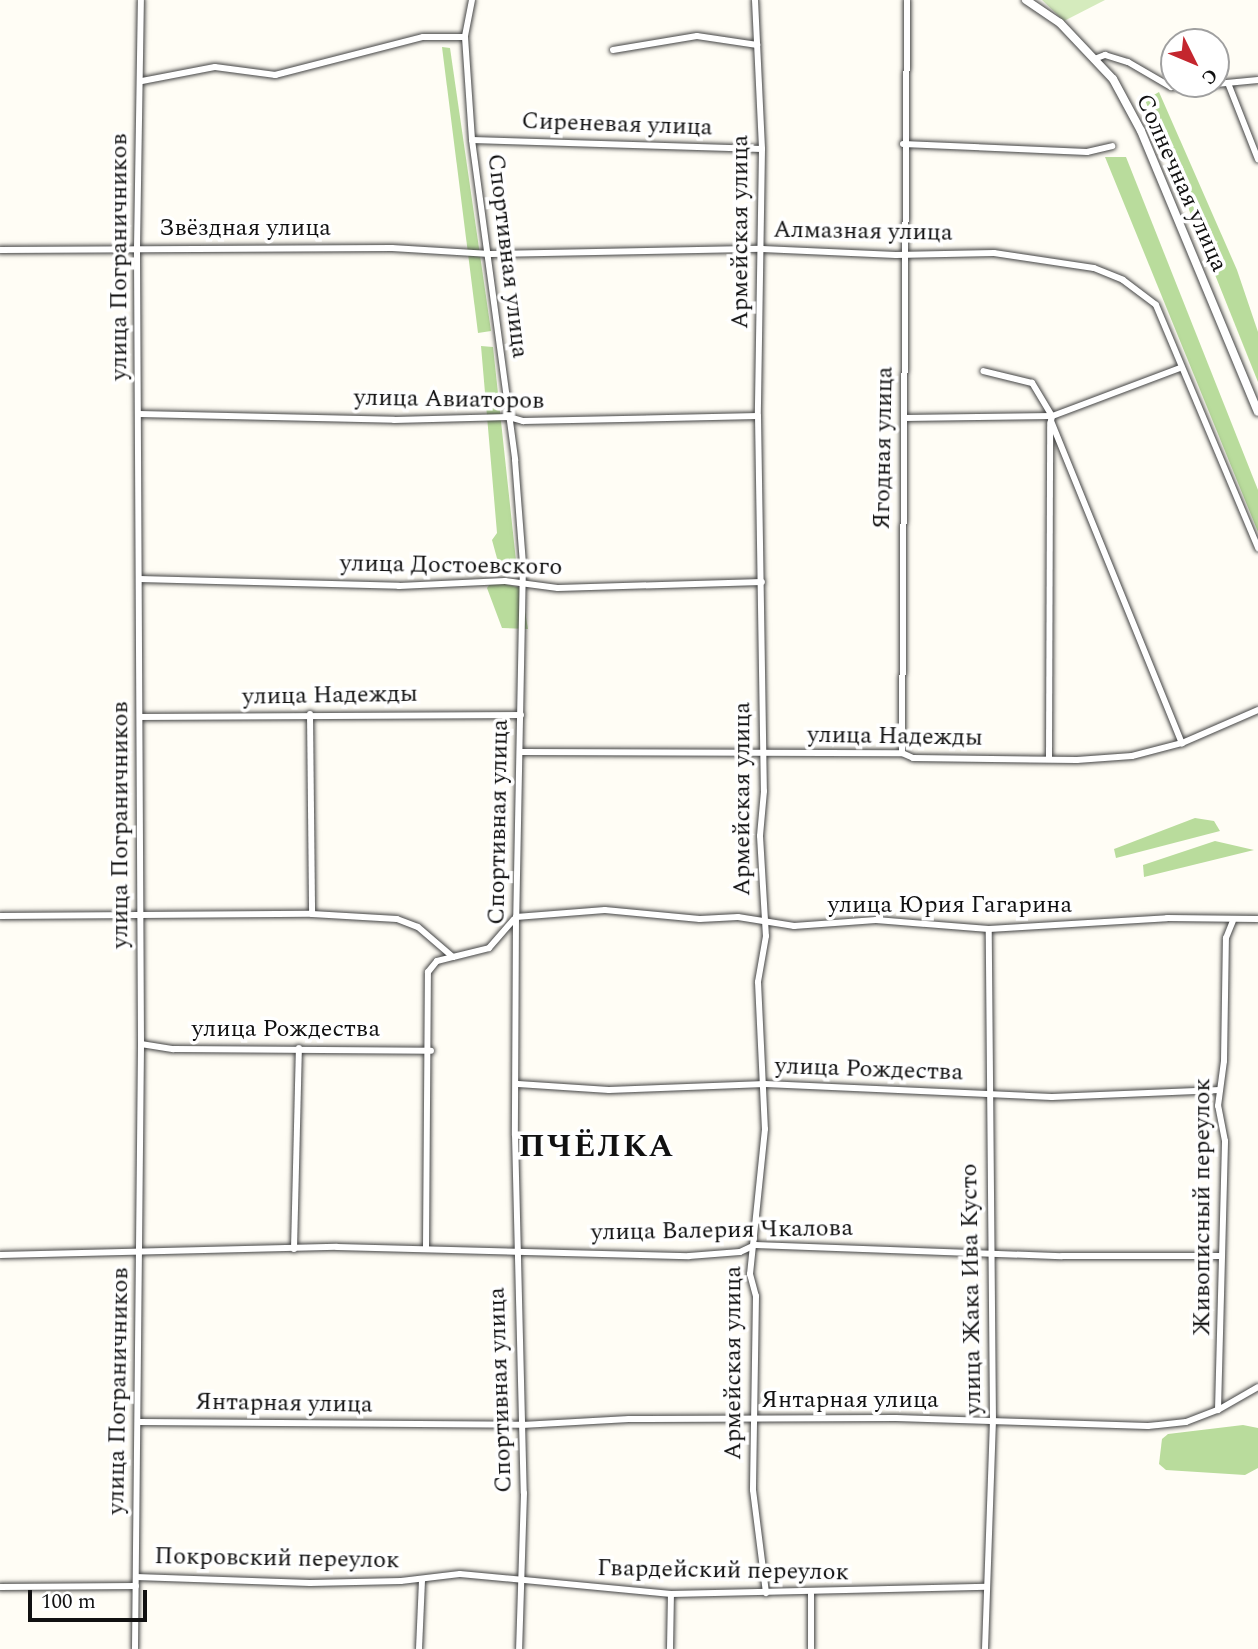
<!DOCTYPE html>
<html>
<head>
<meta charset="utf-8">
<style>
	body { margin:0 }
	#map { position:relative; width:1258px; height:1649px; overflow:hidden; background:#fffdf5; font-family:Spectral,serif }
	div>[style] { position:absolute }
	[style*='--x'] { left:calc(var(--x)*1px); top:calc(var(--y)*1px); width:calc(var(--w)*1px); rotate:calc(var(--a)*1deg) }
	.green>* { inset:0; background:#d5ebbd }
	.forest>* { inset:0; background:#b9dc9c }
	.roads { filter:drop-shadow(0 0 2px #444) drop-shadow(0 0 2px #444) }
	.minor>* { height:6px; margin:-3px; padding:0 3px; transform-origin:3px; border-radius:3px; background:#fff }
	.tertiary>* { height:8px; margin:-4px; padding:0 4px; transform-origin:4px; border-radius:4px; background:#fff }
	span { translate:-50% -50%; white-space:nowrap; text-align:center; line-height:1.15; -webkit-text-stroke:7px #fff; paint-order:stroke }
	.street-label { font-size:24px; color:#111 }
	.district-label { font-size:32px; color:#111; font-weight:700; letter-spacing:2px }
	.north { position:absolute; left:1160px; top:28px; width:70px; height:70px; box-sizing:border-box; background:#fff; border:2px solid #a0a0a0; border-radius:50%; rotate:133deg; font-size:19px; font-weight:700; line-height:28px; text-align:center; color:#111 }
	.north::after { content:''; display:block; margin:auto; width:24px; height:32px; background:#c4262e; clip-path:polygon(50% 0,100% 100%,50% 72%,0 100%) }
	.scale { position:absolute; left:28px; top:1590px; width:119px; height:32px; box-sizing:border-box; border:4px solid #111; border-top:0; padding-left:9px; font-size:21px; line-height:24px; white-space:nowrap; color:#111; -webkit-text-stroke:5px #fff; paint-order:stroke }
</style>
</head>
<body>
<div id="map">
	<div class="green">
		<div style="clip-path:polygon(1042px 0,1105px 0,1064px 21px)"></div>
	</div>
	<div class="forest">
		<div style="clip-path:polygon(442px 47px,450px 48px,491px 331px,478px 333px)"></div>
		<div style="clip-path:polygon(1159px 92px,1237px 270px,1258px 332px,1258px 382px,1145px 100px)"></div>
		<div style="clip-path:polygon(1105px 157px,1126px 157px,1258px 490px,1258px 532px)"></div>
		<div style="clip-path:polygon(481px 346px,493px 347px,517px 570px,501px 573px,492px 540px,497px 533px)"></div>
		<div style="clip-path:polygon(492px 581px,521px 588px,528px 629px,502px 628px,487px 588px)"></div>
		<div style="clip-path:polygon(1195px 818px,1214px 821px,1220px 831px,1116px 858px,1114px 849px)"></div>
		<div style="clip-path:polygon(1215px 841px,1254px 850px,1144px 877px,1143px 865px)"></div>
		<div style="clip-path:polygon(1243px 1425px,1258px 1428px,1258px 1468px,1245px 1475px,1166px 1470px,1159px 1464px,1162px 1439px,1168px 1434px)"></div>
	</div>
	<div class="roads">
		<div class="minor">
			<div style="--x:472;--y:0;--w:38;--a:101"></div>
			<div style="--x:465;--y:37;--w:103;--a:86.1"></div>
			<div style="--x:472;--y:140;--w:323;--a:82.3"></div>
			<div style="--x:515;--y:460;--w:103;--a:85.6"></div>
			<div style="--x:523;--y:563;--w:354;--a:91.1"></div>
			<div style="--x:516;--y:917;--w:218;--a:90.3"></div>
			<div style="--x:515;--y:1135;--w:358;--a:88.6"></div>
			<div style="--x:524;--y:1493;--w:156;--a:91.8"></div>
			<div style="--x:755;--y:0;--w:149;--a:87.3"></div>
			<div style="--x:762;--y:149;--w:267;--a:90.9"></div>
			<div style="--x:758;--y:416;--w:375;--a:89.1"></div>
			<div style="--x:764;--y:791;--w:45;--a:95.1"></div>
			<div style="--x:760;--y:836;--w:100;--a:86.6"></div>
			<div style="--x:766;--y:936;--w:47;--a:99.9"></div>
			<div style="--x:758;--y:982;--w:147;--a:87.3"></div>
			<div style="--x:765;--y:1129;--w:146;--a:95.9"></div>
			<div style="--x:750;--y:1274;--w:23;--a:75"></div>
			<div style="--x:756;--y:1296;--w:194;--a:90.9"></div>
			<div style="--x:753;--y:1490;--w:104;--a:82.8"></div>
			<div style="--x:613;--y:50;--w:85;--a:-9.5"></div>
			<div style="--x:697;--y:36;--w:61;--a:8.5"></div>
			<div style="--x:1097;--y:58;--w:9;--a:-21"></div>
			<div style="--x:1105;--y:55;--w:24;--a:17"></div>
			<div style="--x:1128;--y:62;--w:50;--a:30.2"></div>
			<div style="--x:1171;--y:87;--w:42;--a:-4.1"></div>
			<div style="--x:142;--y:81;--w:74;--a:-10.9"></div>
			<div style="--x:215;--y:67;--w:61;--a:7.6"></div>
			<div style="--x:275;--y:75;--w:153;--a:-14.4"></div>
			<div style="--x:423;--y:37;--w:42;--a:0"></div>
			<div style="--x:1228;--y:83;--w:82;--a:68.5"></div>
			<div style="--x:1216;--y:84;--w:42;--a:-5.4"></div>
			<div style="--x:472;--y:140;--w:290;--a:1.8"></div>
			<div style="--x:903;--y:144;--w:184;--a:2.5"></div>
			<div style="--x:1087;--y:152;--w:26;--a:-13"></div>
			<div style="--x:0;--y:250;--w:392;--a:-0.3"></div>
			<div style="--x:392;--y:248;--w:98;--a:3.5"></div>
			<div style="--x:490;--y:254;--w:272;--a:-1.1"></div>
			<div style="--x:762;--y:249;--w:134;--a:2.6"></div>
			<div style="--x:896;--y:255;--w:98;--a:-1.2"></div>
			<div style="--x:994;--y:253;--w:101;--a:8.5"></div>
			<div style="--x:1094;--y:268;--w:31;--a:22"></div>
			<div style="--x:1123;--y:280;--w:41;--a:37.1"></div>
			<div style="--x:1156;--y:305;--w:264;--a:67.2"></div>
			<div style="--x:1180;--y:368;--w:137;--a:159.4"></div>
			<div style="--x:1052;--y:416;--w:5;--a:101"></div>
			<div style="--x:1051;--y:421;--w:348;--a:67.9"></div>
			<div style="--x:139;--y:414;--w:255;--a:1.3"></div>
			<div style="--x:394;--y:420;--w:115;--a:-1.5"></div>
			<div style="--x:509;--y:417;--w:15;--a:16"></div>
			<div style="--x:523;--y:421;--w:235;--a:-1.2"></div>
			<div style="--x:904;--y:418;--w:148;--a:-0.8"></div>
			<div style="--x:1052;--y:416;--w:39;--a:-121"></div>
			<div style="--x:1032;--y:383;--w:50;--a:-166.2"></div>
			<div style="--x:139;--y:579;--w:260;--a:1.5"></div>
			<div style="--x:399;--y:586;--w:106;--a:-2.7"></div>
			<div style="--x:505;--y:581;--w:53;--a:7.5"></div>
			<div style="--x:558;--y:588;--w:204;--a:-1.7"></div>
			<div style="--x:310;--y:714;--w:200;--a:89.4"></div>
			<div style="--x:140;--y:717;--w:381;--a:-0.3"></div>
			<div style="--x:522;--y:752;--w:380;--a:0.2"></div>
			<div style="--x:902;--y:753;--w:12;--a:24"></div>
			<div style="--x:913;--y:758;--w:164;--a:0.7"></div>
			<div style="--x:1077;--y:760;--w:55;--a:-4.2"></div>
			<div style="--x:1132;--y:756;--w:52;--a:-14.6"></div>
			<div style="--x:1182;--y:743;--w:83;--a:-23.5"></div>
			<div style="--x:902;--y:753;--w:753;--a:-89.62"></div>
			<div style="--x:1049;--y:759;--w:336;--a:-89.8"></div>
			<div style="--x:0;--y:916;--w:312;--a:-0.4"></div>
			<div style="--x:312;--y:914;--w:85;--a:3.4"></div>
			<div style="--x:397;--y:919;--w:22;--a:21"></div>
			<div style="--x:418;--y:927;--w:46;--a:40.6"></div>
			<div style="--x:453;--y:957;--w:37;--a:-14"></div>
			<div style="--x:489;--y:948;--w:38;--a:-49"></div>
			<div style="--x:516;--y:917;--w:89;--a:-4.5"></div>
			<div style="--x:605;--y:910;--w:95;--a:5.4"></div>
			<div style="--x:700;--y:919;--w:38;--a:-3"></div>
			<div style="--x:738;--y:917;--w:57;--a:9.1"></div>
			<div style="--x:794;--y:926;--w:82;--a:-4.2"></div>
			<div style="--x:876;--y:920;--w:113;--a:4.6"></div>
			<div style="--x:989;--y:929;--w:178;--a:-3.5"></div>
			<div style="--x:1167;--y:918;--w:91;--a:0.6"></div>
			<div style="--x:141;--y:1044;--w:33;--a:9"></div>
			<div style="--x:174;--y:1049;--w:257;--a:0.4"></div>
			<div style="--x:518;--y:1084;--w:91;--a:3.8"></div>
			<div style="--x:609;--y:1090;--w:156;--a:-2.2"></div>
			<div style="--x:765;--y:1084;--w:287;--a:2.6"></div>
			<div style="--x:1052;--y:1097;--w:168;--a:-2.4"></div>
			<div style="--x:426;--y:1248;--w:276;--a:-89.6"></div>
			<div style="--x:428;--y:972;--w:14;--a:-51"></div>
			<div style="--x:437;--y:961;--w:16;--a:-14"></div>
			<div style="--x:294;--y:1249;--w:201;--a:-88.6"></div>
			<div style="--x:0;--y:1255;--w:337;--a:-1.4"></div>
			<div style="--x:337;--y:1247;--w:352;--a:1.5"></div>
			<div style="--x:689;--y:1256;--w:51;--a:-4.5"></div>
			<div style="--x:740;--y:1252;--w:17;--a:-25"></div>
			<div style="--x:755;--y:1245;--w:307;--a:2.1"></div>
			<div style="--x:1062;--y:1256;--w:158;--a:0"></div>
			<div style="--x:1218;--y:1410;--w:269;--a:-88.5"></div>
			<div style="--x:1225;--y:1141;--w:36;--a:-101"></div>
			<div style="--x:1218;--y:1106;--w:45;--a:-82.4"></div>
			<div style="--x:1224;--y:1061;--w:123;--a:-89.1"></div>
			<div style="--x:1226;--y:938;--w:18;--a:-68"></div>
			<div style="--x:140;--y:1422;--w:382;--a:0.4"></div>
			<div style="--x:522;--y:1425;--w:107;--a:-3.2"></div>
			<div style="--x:629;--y:1419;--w:267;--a:-0.2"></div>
			<div style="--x:896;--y:1418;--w:252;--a:1.8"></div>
			<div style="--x:1148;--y:1426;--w:38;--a:-6"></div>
			<div style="--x:1186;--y:1422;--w:34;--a:-21"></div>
			<div style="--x:1218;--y:1410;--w:46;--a:-29.9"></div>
			<div style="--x:136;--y:1577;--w:174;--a:2"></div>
			<div style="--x:310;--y:1583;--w:91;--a:-1.3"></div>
			<div style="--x:401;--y:1581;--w:59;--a:-6.8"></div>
			<div style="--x:460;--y:1574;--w:212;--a:5.4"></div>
			<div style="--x:671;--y:1594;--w:316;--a:-1.3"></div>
			<div style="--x:0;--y:1587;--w:136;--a:-0.4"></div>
			<div style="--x:811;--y:1594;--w:55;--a:90"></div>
			<div style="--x:135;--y:1649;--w:605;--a:-89.43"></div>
			<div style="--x:141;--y:1044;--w:796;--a:-90.29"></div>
			<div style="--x:137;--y:248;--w:248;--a:-89.1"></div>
			<div style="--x:419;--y:1649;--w:70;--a:-87.5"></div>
			<div style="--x:670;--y:1649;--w:55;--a:-89"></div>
			<div style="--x:985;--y:1649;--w:228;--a:-88"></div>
			<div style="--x:993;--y:1421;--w:492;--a:-90.5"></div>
		</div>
		<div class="tertiary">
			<div style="--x:1026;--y:0;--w:41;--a:34.1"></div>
			<div style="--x:1060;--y:23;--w:77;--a:46.6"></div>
			<div style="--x:1113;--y:79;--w:59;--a:61.7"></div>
			<div style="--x:1141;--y:131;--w:304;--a:67.4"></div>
		</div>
	</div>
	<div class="street-label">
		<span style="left:617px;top:125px;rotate:2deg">Сиреневая улица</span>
		<span style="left:1181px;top:183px;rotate:66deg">Солнечная улица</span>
		<span style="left:245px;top:229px">Звёздная улица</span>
		<span style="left:741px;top:232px;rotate:-90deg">Армейская улица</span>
		<span style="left:863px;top:232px;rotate:1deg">Алмазная улица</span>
		<span style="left:507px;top:256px;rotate:83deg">Спортивная улица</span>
		<span style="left:120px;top:257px;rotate:-90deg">улица Пограничников</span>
		<span style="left:449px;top:400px;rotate:1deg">улица Авиаторов</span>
		<span style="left:884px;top:448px;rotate:-89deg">Ягодная улица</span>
		<span style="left:451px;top:566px;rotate:1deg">улица Достоевского</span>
		<span style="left:330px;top:696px;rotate:-1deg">улица Надежды</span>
		<span style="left:895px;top:737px;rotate:1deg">улица Надежды</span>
		<span style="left:743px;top:799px;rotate:-90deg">Армейская улица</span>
		<span style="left:499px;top:822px;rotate:-89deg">Спортивная улица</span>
		<span style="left:121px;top:825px;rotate:-90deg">улица Пограничников</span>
		<span style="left:950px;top:906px">улица Юрия Гагарина</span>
		<span style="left:286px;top:1030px">улица Рождества</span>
		<span style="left:869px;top:1070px;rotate:2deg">улица Рождества</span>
		<span style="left:1203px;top:1207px;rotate:-90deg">Живописный переулок</span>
		<span style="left:722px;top:1231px;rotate:-1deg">улица Валерия Чкалова</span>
		<span style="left:972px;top:1289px;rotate:-91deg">улица Жака Ива Кусто</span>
		<span style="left:734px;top:1363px;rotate:-90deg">Армейская улица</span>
		<span style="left:501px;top:1390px;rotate:-92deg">Спортивная улица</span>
		<span style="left:119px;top:1391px;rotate:-89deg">улица Пограничников</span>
		<span style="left:850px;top:1401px">Янтарная улица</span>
		<span style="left:284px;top:1404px;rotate:1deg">Янтарная улица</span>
		<span style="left:277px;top:1559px;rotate:1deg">Покровский переулок</span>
		<span style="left:723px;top:1571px;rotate:1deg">Гвардейский переулок</span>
	</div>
	<div class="district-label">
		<span style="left:597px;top:1147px">ПЧЁЛКА</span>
	</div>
	<div class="north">С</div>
	<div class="scale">100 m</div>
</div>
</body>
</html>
